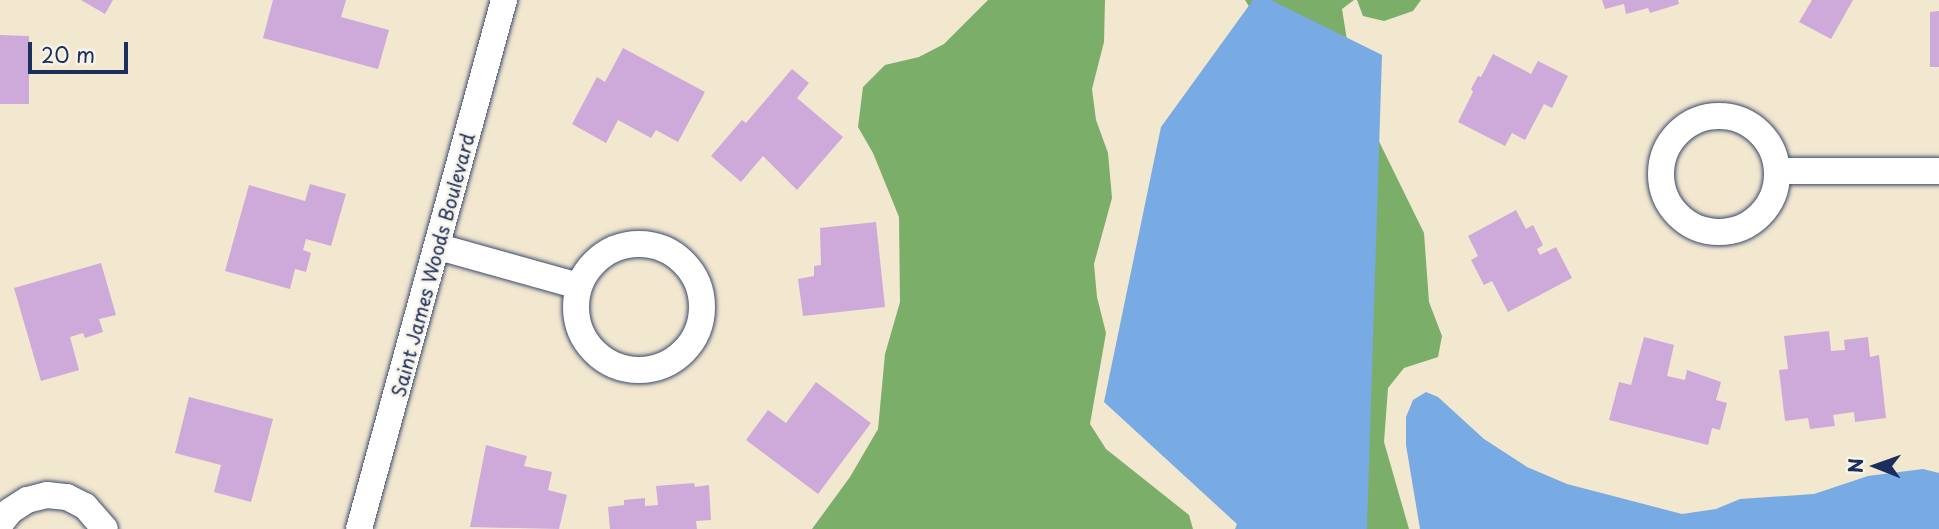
<!DOCTYPE html>
<html>
<head>
<meta charset="utf-8">
<style>
	body { margin:0 }
	#map { position:relative; width:1939px; height:529px; overflow:hidden; background:#f2e7cf; font-family:"Playpen Sans",sans-serif }
	div>[style] { position:absolute }
	[style*='--x'] { left:calc(var(--x)*1px); top:calc(var(--y)*1px); width:calc(var(--w)*1px); rotate:calc(var(--a)*1deg) }
	.forest>* { inset:0; background:#7bae69 }
	.water>* { inset:0; background:#78aae4 }
	.building>* { inset:0; background:#ceaada }
	.roads { filter:drop-shadow(0 0 2px #3b4b6f) drop-shadow(0 0 2px #3b4b6f) }
	.minor>* { height:26px; margin:-13px; padding:0 13px; transform-origin:13px; border-radius:13px; background:#fff }
	.minor>.ring { margin:-13px; padding:0; box-sizing:content-box; background:none; border:26px solid #fff; border-radius:50% }
	span { translate:-50% -50%; white-space:nowrap; text-align:center; line-height:1.15; -webkit-text-stroke:5px #f7f3e8; paint-order:stroke }
	.street-label { font-size:19px; color:#1b2f5e }
	.north { position:absolute; left:1841px; top:431px; width:70px; height:70px; -webkit-text-stroke:5px #f7f3e8; paint-order:stroke; rotate:271deg; font-size:19px; font-weight:700; line-height:28px; text-align:center; color:#1b2f5e }
	.north::after { content:''; display:block; margin:auto; width:24px; height:32px; background:#1b2f5e; clip-path:polygon(50% 0,100% 100%,50% 72%,0 100%) }
	.scale { position:absolute; left:28px; top:42px; width:100px; height:32px; box-sizing:border-box; border:4px solid #1b2f5e; border-top:0; padding-left:9px; font-size:21px; line-height:24px; white-space:nowrap; color:#1b2f5e; -webkit-text-stroke:5px #f7f3e8; paint-order:stroke }
</style>
</head>
<body>
<div id="map">
	<div class="forest">
		<div style="clip-path:polygon(988px 0,1105px 0,1104px 42px,1092px 89px,1096px 120px,1108px 153px,1112px 198px,1094px 264px,1097px 297px,1106px 333px,1090px 424px,1106px 449px,1189px 515px,1193px 529px,812px 529px,850px 477px,878px 429px,885px 354px,900px 302px,899px 217px,873px 153px,858px 127px,863px 87px,885px 65px,919px 57px,944px 44px)"></div>
		<div style="clip-path:polygon(1245px 0,1354px 0,1342px 9px,1350px 59px,1368px 119px,1424px 233px,1429px 302px,1442px 336px,1438px 357px,1404px 368px,1388px 388px,1384px 442px,1409px 529px,1315px 529px,1261px 26px)"></div>
		<div style="clip-path:polygon(1357px 0,1421px 0,1413px 11px,1384px 21px,1363px 16px)"></div>
	</div>
	<div class="water">
		<div style="clip-path:polygon(1253px 0,1271px 0,1382px 55px,1367px 529px,1235px 529px,1237px 524px,1104px 402px,1161px 127px)"></div>
		<div style="clip-path:polygon(1426px 392px,1438px 397px,1484px 439px,1527px 467px,1567px 484px,1682px 514px,1716px 509px,1740px 499px,1814px 494px,1868px 476px,1923px 469px,1939px 473px,1939px 529px,1420px 529px,1406px 445px,1406px 417px,1413px 400px)"></div>
	</div>
	<div class="building">
		<div style="clip-path:polygon(81px 0,113px 0,105px 14px)"></div>
		<div style="clip-path:polygon(273px 0,346px 0,341px 17px,389px 30px,378px 69px,263px 38px)"></div>
		<div style="clip-path:polygon(1602px 0,1678px 0,1679px 4px,1650px 13px,1648px 8px,1626px 14px,1624px 4px,1605px 9px)"></div>
		<div style="clip-path:polygon(1812px 0,1853px 0,1831px 39px,1799px 22px)"></div>
		<div style="clip-path:polygon(1939px 11px,1939px 67px,1930px 67px,1930px 12px)"></div>
		<div style="clip-path:polygon(0 35px,29px 36px,29px 104px,0 104px)"></div>
		<div style="clip-path:polygon(623px 48px,705px 92px,678px 142px,656px 130px,651px 138px,618px 120px,606px 143px,572px 124px,597px 77px,605px 82px)"></div>
		<div style="clip-path:polygon(1493px 54px,1531px 74px,1538px 61px,1568px 76px,1552px 108px,1544px 104px,1525px 140px,1512px 133px,1505px 146px,1458px 122px,1473px 92px,1471px 89px,1478px 76px,1481px 77px)"></div>
		<div style="clip-path:polygon(792px 69px,809px 83px,797px 98px,843px 137px,797px 190px,763px 156px,741px 182px,711px 156px,742px 120px,746px 123px)"></div>
		<div style="clip-path:polygon(310px 184px,346px 194px,331px 246px,306px 239px,303px 250px,311px 253px,306px 272px,295px 269px,290px 289px,225px 271px,249px 185px,305px 201px)"></div>
		<div style="clip-path:polygon(1516px 210px,1526px 229px,1533px 225px,1543px 245px,1537px 249px,1540px 255px,1556px 247px,1572px 278px,1508px 312px,1492px 281px,1484px 285px,1471px 260px,1478px 256px,1468px 236px)"></div>
		<div style="clip-path:polygon(876px 222px,885px 307px,803px 316px,798px 279px,814px 276px,814px 266px,821px 265px,820px 228px)"></div>
		<div style="clip-path:polygon(101px 263px,116px 315px,99px 319px,103px 332px,85px 338px,83px 333px,70px 337px,79px 370px,41px 381px,14px 288px)"></div>
		<div style="clip-path:polygon(1829px 331px,1831px 351px,1845px 350px,1844px 340px,1868px 337px,1870px 357px,1879px 355px,1886px 418px,1855px 422px,1854px 412px,1833px 415px,1835px 426px,1810px 429px,1808px 418px,1785px 421px,1779px 370px,1788px 369px,1784px 336px)"></div>
		<div style="clip-path:polygon(1644px 337px,1674px 345px,1667px 376px,1685px 380px,1687px 370px,1721px 382px,1716px 400px,1727px 403px,1720px 430px,1712px 428px,1708px 445px,1609px 420px,1619px 382px,1631px 385px)"></div>
		<div style="clip-path:polygon(816px 382px,871px 423px,818px 494px,746px 440px,768px 410px,786px 423px)"></div>
		<div style="clip-path:polygon(189px 397px,273px 419px,251px 502px,214px 492px,221px 465px,175px 453px)"></div>
		<div style="clip-path:polygon(486px 445px,527px 456px,524px 466px,552px 472px,548px 490px,567px 495px,559px 529px,470px 527px)"></div>
		<div style="clip-path:polygon(694px 483px,695px 487px,709px 485px,711px 520px,696px 521px,697px 529px,610px 529px,608px 507px,624px 505px,624px 500px,645px 498px,645px 506px,658px 505px,656px 486px)"></div>
	</div>
	<div class="roads">
		<div class="minor">
			<div class="ring" style="left:1661px;top:116px;width:90px;height:90px"></div>
			<div style="--x:1777;--y:171;--w:162;--a:0"></div>
			<div class="ring" style="left:576px;top:244px;width:100px;height:100px"></div>
			<div style="--x:439;--y:247;--w:145;--a:15.6"></div>
			<div style="--x:0;--y:524;--w:16;--a:-52"></div>
			<div style="--x:10;--y:511;--w:20;--a:-33"></div>
			<div style="--x:27;--y:500;--w:21;--a:-14"></div>
			<div style="--x:47;--y:495;--w:20;--a:6"></div>
			<div style="--x:67;--y:497;--w:20;--a:27"></div>
			<div style="--x:85;--y:506;--w:30;--a:49"></div>
			<div style="--x:359;--y:529;--w:549;--a:-74.67"></div>
		</div>
	</div>
	<div class="street-label">
		<span style="left:433px;top:265px;rotate:-75deg">Saint James Woods Boulevard</span>
	</div>
	<div class="north">N</div>
	<div class="scale">20 m</div>
</div>
</body>
</html>
